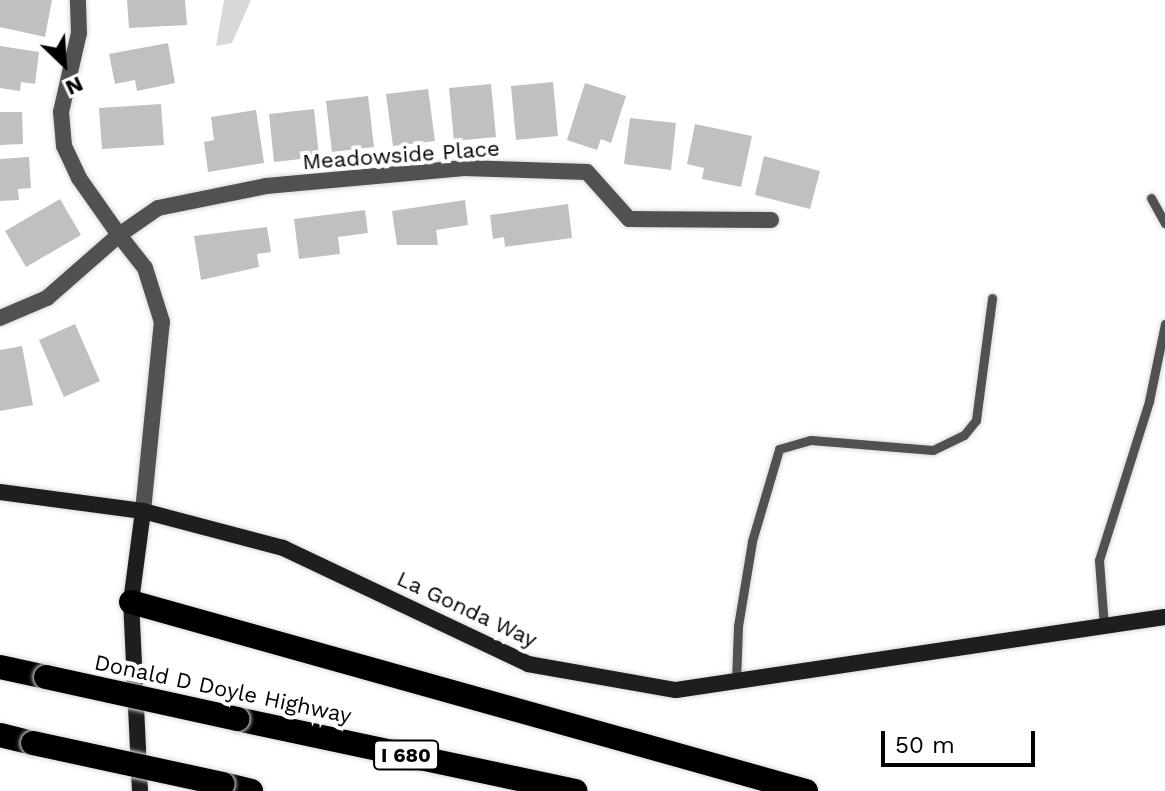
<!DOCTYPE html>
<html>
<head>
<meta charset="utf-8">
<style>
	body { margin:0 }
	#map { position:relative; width:1165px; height:791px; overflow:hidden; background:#fff; font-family:"Work Sans",sans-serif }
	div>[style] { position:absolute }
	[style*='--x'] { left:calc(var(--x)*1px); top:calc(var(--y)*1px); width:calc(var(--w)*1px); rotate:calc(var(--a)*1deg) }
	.green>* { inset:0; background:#d8d8d8 }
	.building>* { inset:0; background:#c0c0c0 }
	.roads { filter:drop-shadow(0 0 2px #dbdbdb) drop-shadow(0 0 2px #dbdbdb) }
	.lane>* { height:9px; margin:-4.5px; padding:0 4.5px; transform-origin:4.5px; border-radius:4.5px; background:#515151 }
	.street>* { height:16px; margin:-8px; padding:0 8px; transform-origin:8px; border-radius:8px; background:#515151 }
	.secondary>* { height:16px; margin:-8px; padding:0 8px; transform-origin:8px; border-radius:8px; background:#1e1e1e }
	.highway>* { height:24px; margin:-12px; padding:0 12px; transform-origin:12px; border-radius:12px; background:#000 }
	.bridges { filter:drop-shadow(0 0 2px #dbdbdb) drop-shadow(0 0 2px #dbdbdb) }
	.highway-bridge>* { height:24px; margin:-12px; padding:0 12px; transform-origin:12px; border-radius:12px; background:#000 }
	span { translate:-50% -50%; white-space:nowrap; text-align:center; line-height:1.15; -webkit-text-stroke:8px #fff; paint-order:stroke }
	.shield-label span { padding:2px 6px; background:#fff; border:2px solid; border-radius:6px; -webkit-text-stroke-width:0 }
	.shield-label { font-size:20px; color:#000; font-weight:700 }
	.street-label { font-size:22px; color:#000 }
	.north { position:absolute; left:24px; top:24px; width:80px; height:80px; -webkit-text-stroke:6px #fff; paint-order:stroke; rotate:155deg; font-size:22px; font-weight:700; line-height:32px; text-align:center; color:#000 }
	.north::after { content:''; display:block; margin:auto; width:28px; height:36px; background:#000; clip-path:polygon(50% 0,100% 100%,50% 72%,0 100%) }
	.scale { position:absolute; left:881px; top:731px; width:154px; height:36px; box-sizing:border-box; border:4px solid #000; border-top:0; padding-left:10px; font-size:24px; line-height:28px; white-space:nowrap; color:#000; -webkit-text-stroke:6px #fff; paint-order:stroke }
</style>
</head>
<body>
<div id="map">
	<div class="green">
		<div style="clip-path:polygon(224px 0,251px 0,232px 43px,216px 46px)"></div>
	</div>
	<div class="building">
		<div style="clip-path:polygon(0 0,52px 0,45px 37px,0 27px)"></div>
		<div style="clip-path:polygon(127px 0,185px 0,187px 25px,129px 28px)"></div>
		<div style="clip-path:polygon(168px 43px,175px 83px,137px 91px,135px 80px,115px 84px,109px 54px)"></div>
		<div style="clip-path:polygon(0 46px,39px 52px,35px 84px,21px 82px,20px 91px,0 88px)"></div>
		<div style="clip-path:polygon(553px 82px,558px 136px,516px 140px,511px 86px)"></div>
		<div style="clip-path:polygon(585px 83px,626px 96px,611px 143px,601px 139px,597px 150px,567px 140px)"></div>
		<div style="clip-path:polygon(491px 84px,496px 137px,454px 141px,449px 88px)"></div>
		<div style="clip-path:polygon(428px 89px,435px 141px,393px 146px,386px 94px)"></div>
		<div style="clip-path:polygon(368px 96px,374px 147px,332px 152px,326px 101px)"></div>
		<div style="clip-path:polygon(161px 104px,164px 145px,102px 149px,99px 108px)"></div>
		<div style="clip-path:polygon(314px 109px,319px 157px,274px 162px,269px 114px)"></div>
		<div style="clip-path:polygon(256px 110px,264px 163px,208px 172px,204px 142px,214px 140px,211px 117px)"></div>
		<div style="clip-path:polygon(0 112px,22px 112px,23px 144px,0 145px)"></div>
		<div style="clip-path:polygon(630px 118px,676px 123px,671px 170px,624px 164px)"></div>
		<div style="clip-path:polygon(695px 124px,752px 136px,741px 187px,702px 179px,704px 168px,687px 164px)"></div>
		<div style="clip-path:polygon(764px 156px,820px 171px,810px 209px,755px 195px)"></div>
		<div style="clip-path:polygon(29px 157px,31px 188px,18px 189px,19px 200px,0 201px,0 159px)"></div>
		<div style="clip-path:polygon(60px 199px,81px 235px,26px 267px,5px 231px)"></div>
		<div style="clip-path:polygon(465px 200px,468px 225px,436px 230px,438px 245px,397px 245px,392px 211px)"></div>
		<div style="clip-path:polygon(568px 204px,572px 238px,505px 247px,504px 237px,493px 239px,490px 215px)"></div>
		<div style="clip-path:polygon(365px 210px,368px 233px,338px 237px,340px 254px,299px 259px,294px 219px)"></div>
		<div style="clip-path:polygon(267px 227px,271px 252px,257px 254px,259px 267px,201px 280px,194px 236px)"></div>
		<div style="clip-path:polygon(75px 324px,100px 381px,64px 397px,39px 340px)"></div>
		<div style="clip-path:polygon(22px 346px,33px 405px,0 411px,0 350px)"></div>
	</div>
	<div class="roads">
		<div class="lane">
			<div style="--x:1151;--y:198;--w:29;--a:61"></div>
			<div style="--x:1104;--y:627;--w:67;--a:-94.3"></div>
			<div style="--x:1099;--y:560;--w:167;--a:-72.5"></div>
			<div style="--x:1149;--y:401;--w:79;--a:-78.3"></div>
			<div style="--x:736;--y:681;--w:55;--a:-87.9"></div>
			<div style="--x:738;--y:626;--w:86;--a:-80.6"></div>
			<div style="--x:752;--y:541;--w:96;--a:-73.6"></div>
			<div style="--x:779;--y:449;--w:33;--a:-16"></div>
			<div style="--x:811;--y:440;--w:122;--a:4.7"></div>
			<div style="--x:933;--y:450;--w:34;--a:-26"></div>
			<div style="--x:964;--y:435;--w:19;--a:-51"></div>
			<div style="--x:976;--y:420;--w:123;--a:-82.5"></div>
		</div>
		<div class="street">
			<div style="--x:0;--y:318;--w:51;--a:-23.1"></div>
			<div style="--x:47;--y:298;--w:96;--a:-41.2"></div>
			<div style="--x:119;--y:235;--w:70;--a:-125.1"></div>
			<div style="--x:79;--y:178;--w:35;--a:-115"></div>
			<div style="--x:64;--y:146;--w:34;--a:-95"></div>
			<div style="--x:61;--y:112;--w:81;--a:-77.2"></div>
			<div style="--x:79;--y:33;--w:33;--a:-92"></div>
			<div style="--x:143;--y:511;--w:190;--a:-84.3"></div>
			<div style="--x:162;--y:322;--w:57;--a:-107.5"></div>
			<div style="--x:145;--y:268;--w:42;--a:-128.2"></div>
			<div style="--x:119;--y:235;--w:47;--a:-34.7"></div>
			<div style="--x:158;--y:208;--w:110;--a:-11.5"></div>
			<div style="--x:266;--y:186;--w:199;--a:-5.2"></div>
			<div style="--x:464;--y:168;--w:123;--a:1.9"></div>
			<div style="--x:587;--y:172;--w:63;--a:48.2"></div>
			<div style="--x:629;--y:219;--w:142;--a:0.4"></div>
		</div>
		<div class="secondary">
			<div style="--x:0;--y:492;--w:144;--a:7.6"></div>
			<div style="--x:143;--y:511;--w:145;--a:14.8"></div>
			<div style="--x:283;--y:548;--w:271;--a:25.3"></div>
			<div style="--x:528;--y:664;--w:150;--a:10"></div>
			<div style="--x:676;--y:690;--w:494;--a:-8.5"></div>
			<div style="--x:140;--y:791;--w:189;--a:-92.7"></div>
			<div style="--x:131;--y:602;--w:92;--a:-82.5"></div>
		</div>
		<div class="highway">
			<div style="--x:131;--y:602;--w:701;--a:15.64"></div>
			<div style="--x:0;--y:667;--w:47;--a:12.3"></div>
			<div style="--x:237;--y:719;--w:346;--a:12"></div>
			<div style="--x:0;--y:735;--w:34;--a:14"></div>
			<div style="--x:223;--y:784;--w:29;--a:14"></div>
		</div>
	</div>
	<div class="bridges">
		<div class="highway-bridge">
			<div style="--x:46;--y:677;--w:196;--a:12.4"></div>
			<div style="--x:33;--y:743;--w:194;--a:12.2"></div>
		</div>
	</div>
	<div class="shield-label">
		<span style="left:406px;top:755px">I 680</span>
	</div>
	<div class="street-label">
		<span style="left:401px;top:155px;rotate:-4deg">Meadowside Place</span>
		<span style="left:467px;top:609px;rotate:25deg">La Gonda Way</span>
		<span style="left:223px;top:689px;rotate:12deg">Donald D Doyle Highway</span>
	</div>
	<div class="north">N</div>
	<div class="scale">50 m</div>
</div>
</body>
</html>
